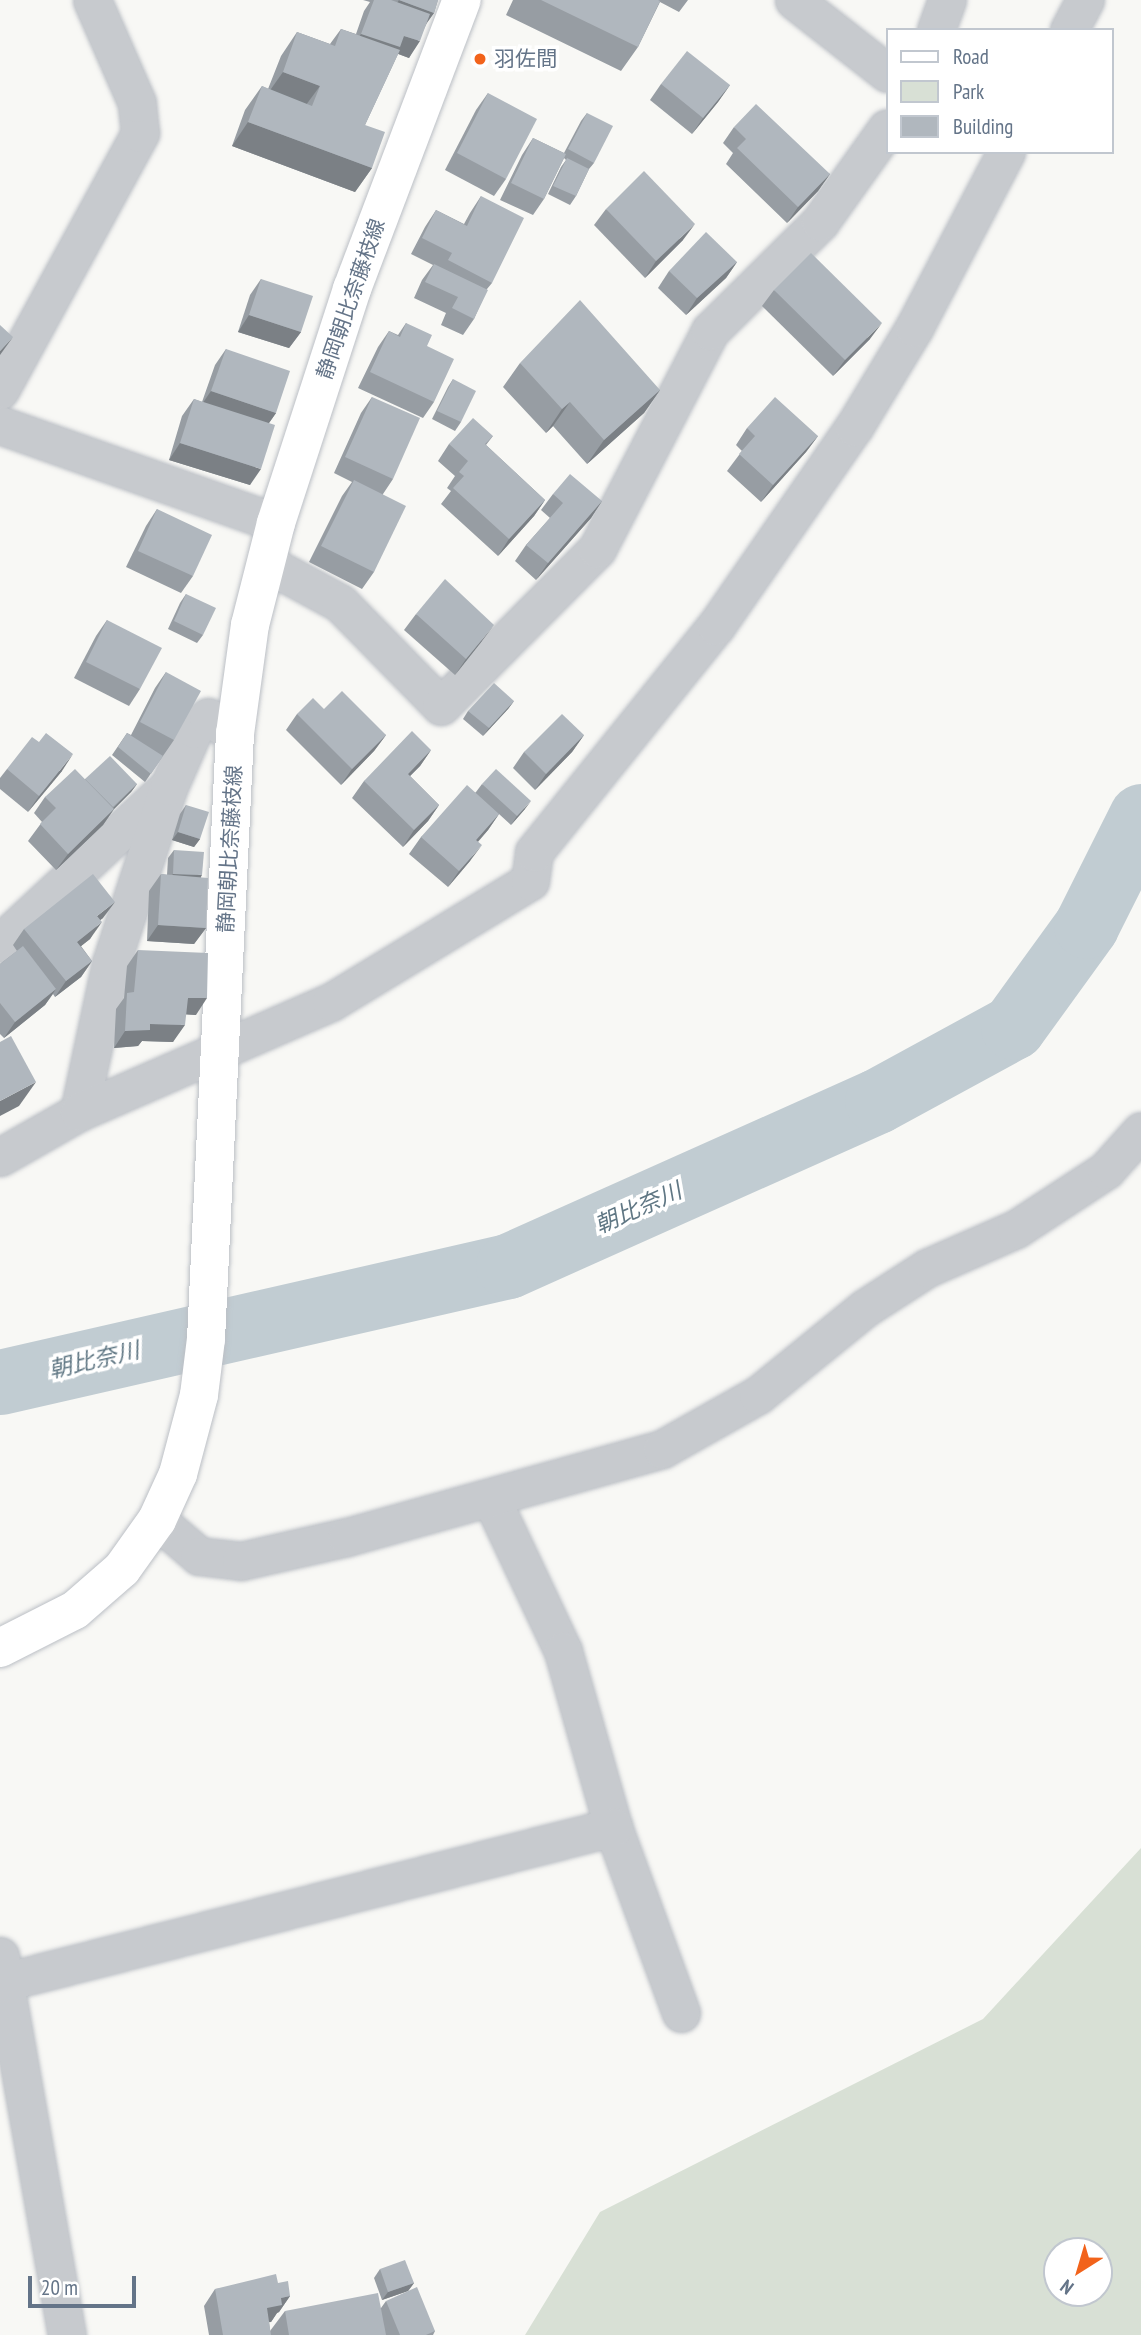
<!DOCTYPE html>
<html>
<head>
<meta charset="utf-8">
<style>
	body { margin:0 }
	#map { position:relative; width:1141px; height:2335px; overflow:hidden; background:#f8f8f5; font-family:"PT Sans Narrow","Noto Sans JP",sans-serif }
	div>[style] { position:absolute }
	[style*='--x'] { left:calc(var(--x)*1px); top:calc(var(--y)*1px); width:calc(var(--w)*1px); rotate:calc(var(--a)*1deg) }
	.green>* { inset:0; background:#d8e0d5 }
	.river>* { height:65px; margin:-32.5px; padding:0 32.5px; transform-origin:32.5px; border-radius:32.5px; background:#c1ccd2 }
	.roads { filter:drop-shadow(0 0 2px #bbbfc5) drop-shadow(0 0 2px #bbbfc5) }
	.minor>* { height:37px; margin:-18.5px; padding:0 18.5px; transform-origin:18.5px; border-radius:18.5px; background:#c7cace }
	.secondary>* { height:38px; margin:-19px; padding:0 19px; transform-origin:19px; border-radius:19px; background:#fff }
	.wall>* { inset:0; background:#979da3 }
	.shaded-wall>* { inset:0; background:#7b8085 }
	.building>* { inset:0; background:#b0b7be }
	.dots>* { width:19px; height:19px; translate:-50% -50%; box-sizing:border-box; border:4px solid #fff; border-radius:50% }
	span { translate:-50% -50%; white-space:nowrap; text-align:center; line-height:1.15; -webkit-text-stroke:7px #fff; paint-order:stroke }
	.poi-label { font-size:21px; color:#647488 }
	.left { translate:0 -50%; text-align:left }
	.street-label { font-size:21px; color:#647488 }
	.water-label { font-size:23px; color:#607784; font-style:italic }
	.legend { position:absolute; left:886px; top:28px; width:228px; height:126px; box-sizing:border-box; background:#fff; border:2px solid #c1c7cf; margin:0; padding:9px 12px; list-style:none; font-size:21px; color:#647488 }
	.legend li { display:flex; align-items:center; gap:14px; height:35px }
	.legend b { width:35px; border:2px solid #c1c7cf }
	.north { position:absolute; left:1043px; top:2237px; width:70px; height:70px; box-sizing:border-box; background:#fff; border:2px solid #c1c7cf; border-radius:50%; rotate:217deg; font-size:19px; font-weight:700; line-height:28px; text-align:center; color:#647488 }
	.north::after { content:''; display:block; margin:auto; width:24px; height:32px; background:#f2631b; clip-path:polygon(50% 0,100% 100%,50% 72%,0 100%) }
	.scale { position:absolute; left:28px; top:2276px; width:108px; height:32px; box-sizing:border-box; border:4px solid #647488; border-top:0; padding-left:9px; font-size:21px; line-height:24px; white-space:nowrap; color:#647488; -webkit-text-stroke:5px #fff; paint-order:stroke }
</style>
</head>
<body>
<div id="map">
	<div class="green">
		<div style="clip-path:polygon(evenodd,1141px 1848px,1141px 2335px,525px 2335px,600px 2212px,983px 2019px,1141px 1848px,1057px 2251px,1099px 2251px,1099px 2293px,1057px 2293px,1057px 2251px)"></div>
	</div>
	<div class="river">
		<div style="--x:0;--y:1382;--w:521;--a:-12.86"></div>
		<div style="--x:508;--y:1266;--w:404;--a:-24.1"></div>
		<div style="--x:877;--y:1101;--w:155;--a:-28.6"></div>
		<div style="--x:1013;--y:1027;--w:125;--a:-54.1"></div>
		<div style="--x:1086;--y:926;--w:123;--a:-63.4"></div>
	</div>
	<div class="roads">
		<div class="minor">
			<div style="--x:794;--y:0;--w:118;--a:38.1"></div>
			<div style="--x:936;--y:30;--w:32;--a:-70"></div>
			<div style="--x:1069;--y:30;--w:34;--a:-62"></div>
			<div style="--x:0;--y:390;--w:293;--a:-61.4"></div>
			<div style="--x:140;--y:133;--w:30;--a:-96"></div>
			<div style="--x:137;--y:103;--w:112;--a:-113.6"></div>
			<div style="--x:0;--y:425;--w:293;--a:19.5"></div>
			<div style="--x:266;--y:563;--w:84;--a:28.4"></div>
			<div style="--x:340;--y:603;--w:144;--a:45.6"></div>
			<div style="--x:441;--y:706;--w:221;--a:-45.2"></div>
			<div style="--x:597;--y:549;--w:246;--a:-62.6"></div>
			<div style="--x:710;--y:331;--w:155;--a:-44.7"></div>
			<div style="--x:820;--y:222;--w:115;--a:-54.5"></div>
			<div style="--x:0;--y:943;--w:226;--a:-42.9"></div>
			<div style="--x:79;--y:1112;--w:152;--a:-77.9"></div>
			<div style="--x:111;--y:963;--w:186;--a:-71.9"></div>
			<div style="--x:169;--y:786;--w:62;--a:-66.3"></div>
			<div style="--x:194;--y:729;--w:18;--a:-41"></div>
			<div style="--x:208;--y:717;--w:32;--a:32"></div>
			<div style="--x:0;--y:1157;--w:91;--a:-29.7"></div>
			<div style="--x:79;--y:1112;--w:275;--a:-23.6"></div>
			<div style="--x:331;--y:1002;--w:233;--a:-31.3"></div>
			<div style="--x:530;--y:881;--w:29;--a:-82"></div>
			<div style="--x:534;--y:852;--w:290;--a:-51.2"></div>
			<div style="--x:716;--y:626;--w:242;--a:-55.3"></div>
			<div style="--x:854;--y:427;--w:116;--a:-58.8"></div>
			<div style="--x:914;--y:328;--w:199;--a:-62.4"></div>
			<div style="--x:491;--y:1498;--w:169;--a:64.8"></div>
			<div style="--x:563;--y:1651;--w:183;--a:74.1"></div>
			<div style="--x:613;--y:1827;--w:198;--a:69.9"></div>
			<div style="--x:157;--y:1520;--w:55;--a:40.6"></div>
			<div style="--x:199;--y:1556;--w:42;--a:6.8"></div>
			<div style="--x:241;--y:1561;--w:109;--a:-12.8"></div>
			<div style="--x:347;--y:1537;--w:327;--a:-15.6"></div>
			<div style="--x:662;--y:1449;--w:110;--a:-29.4"></div>
			<div style="--x:758;--y:1395;--w:138;--a:-39.1"></div>
			<div style="--x:865;--y:1308;--w:74;--a:-32.8"></div>
			<div style="--x:927;--y:1268;--w:97;--a:-23.7"></div>
			<div style="--x:1016;--y:1229;--w:108;--a:-33.2"></div>
			<div style="--x:1106;--y:1170;--w:52;--a:-48.1"></div>
			<div style="--x:0;--y:1956;--w:385;--a:80"></div>
			<div style="--x:0;--y:1983;--w:633;--a:-14.28"></div>
		</div>
		<div class="secondary">
			<div style="--x:0;--y:1648;--w:84;--a:-26.9"></div>
			<div style="--x:75;--y:1610;--w:62;--a:-41.1"></div>
			<div style="--x:122;--y:1569;--w:60;--a:-54.5"></div>
			<div style="--x:157;--y:1520;--w:51;--a:-65.5"></div>
			<div style="--x:178;--y:1474;--w:82;--a:-75.1"></div>
			<div style="--x:199;--y:1395;--w:56;--a:-82.9"></div>
			<div style="--x:206;--y:1339;--w:606;--a:-87.26"></div>
			<div style="--x:235;--y:734;--w:110;--a:-82.2"></div>
			<div style="--x:250;--y:625;--w:105;--a:-75.7"></div>
			<div style="--x:276;--y:523;--w:246;--a:-72"></div>
			<div style="--x:352;--y:289;--w:309;--a:-69.2"></div>
		</div>
	</div>
	<div class="wall">
		<div style="clip-path:polygon(363px 0,438px 0,434px 13px,427px 23px,409px 58px,398px 54px,365px 125px,372px 168px,355px 192px,232px 146px,245px 110px,262px 86px,268px 89px,281px 56px,297px 32px,330px 44px,341px 29px,356px 34px,364px 11px,370px 2px)"></div>
		<div style="clip-path:polygon(513px 0,688px 0,679px 12px,660px 2px,638px 47px,621px 71px,506px 15px)"></div>
		<div style="clip-path:polygon(661px 84px,730px 85px,718px 102px,692px 134px,650px 100px)"></div>
		<div style="clip-path:polygon(488px 93px,506px 179px,494px 196px,445px 170px,476px 110px)"></div>
		<div style="clip-path:polygon(587px 113px,594px 163px,589px 169px,576px 196px,570px 205px,548px 194px,561px 167px,566px 160px,564px 158px,544px 199px,533px 215px,500px 200px,522px 155px,533px 138px,564px 153px,581px 121px)"></div>
		<div style="clip-path:polygon(734px 127px,830px 174px,818px 191px,787px 223px,726px 164px,733px 153px,723px 143px)"></div>
		<div style="clip-path:polygon(481px 196px,492px 283px,487px 289px,474px 319px,463px 335px,441px 325px,446px 313px,414px 298px,422px 280px,433px 265px,411px 254px,425px 227px,436px 210px,464px 224px,470px 213px)"></div>
		<div style="clip-path:polygon(606px 209px,683px 240px,645px 278px,594px 225px)"></div>
		<div style="clip-path:polygon(737px 262px,726px 278px,686px 315px,658px 288px,669px 271px)"></div>
		<div style="clip-path:polygon(261px 279px,301px 332px,289px 348px,238px 332px,250px 295px)"></div>
		<div style="clip-path:polygon(774px 290px,870px 339px,833px 376px,762px 306px)"></div>
		<div style="clip-path:polygon(406px 323px,427px 346px,434px 402px,423px 418px,358px 388px,378px 347px,389px 331px,398px 335px)"></div>
		<div style="clip-path:polygon(226px 349px,276px 413px,269px 423px,250px 485px,169px 460px,182px 416px,194px 399px,202px 402px,215px 365px)"></div>
		<div style="clip-path:polygon(520px 363px,660px 390px,644px 413px,587px 464px,553px 426px,546px 433px,503px 387px)"></div>
		<div style="clip-path:polygon(453px 379px,461px 422px,455px 431px,432px 419px,448px 387px)"></div>
		<div style="clip-path:polygon(372px 397px,393px 479px,383px 494px,374px 572px,362px 589px,309px 562px,342px 496px,352px 482px,334px 473px,361px 413px)"></div>
		<div style="clip-path:polygon(747px 428px,818px 436px,806px 452px,761px 502px,727px 471px,742px 451px,736px 445px)"></div>
		<div style="clip-path:polygon(493px 436px,486px 445px,545px 500px,534px 516px,498px 556px,441px 504px,451px 491px,447px 488px,455px 476px,438px 461px,449px 444px)"></div>
		<div style="clip-path:polygon(553px 494px,602px 501px,591px 518px,536px 580px,515px 561px,526px 545px,550px 518px,541px 510px)"></div>
		<div style="clip-path:polygon(157px 509px,193px 576px,181px 593px,126px 567px,146px 526px)"></div>
		<div style="clip-path:polygon(186px 594px,203px 635px,197px 643px,168px 629px,180px 603px)"></div>
		<div style="clip-path:polygon(416px 614px,482px 641px,455px 675px,404px 630px)"></div>
		<div style="clip-path:polygon(107px 620px,140px 689px,129px 706px,74px 678px,96px 636px)"></div>
		<div style="clip-path:polygon(166px 672px,174px 740px,145px 782px,112px 755px,127px 733px,131px 735px,155px 688px)"></div>
		<div style="clip-path:polygon(514px 701px,508px 709px,483px 736px,463px 719px,468px 711px)"></div>
		<div style="clip-path:polygon(324px 709px,386px 735px,374px 751px,341px 785px,286px 730px,297px 714px)"></div>
		<div style="clip-path:polygon(584px 735px,572px 752px,535px 790px,513px 768px,524px 752px)"></div>
		<div style="clip-path:polygon(431px 750px,420px 766px,410px 776px,439px 805px,428px 821px,403px 847px,352px 798px,364px 781px)"></div>
		<div style="clip-path:polygon(7px 769px,62px 771px,28px 812px,0 789px,0 778px)"></div>
		<div style="clip-path:polygon(85px 779px,137px 784px,131px 792px,114px 809px,103px 825px,56px 870px,28px 841px,42px 822px,34px 813px,45px 797px)"></div>
		<div style="clip-path:polygon(482px 784px,525px 809px,511px 825px,499px 814px,488px 830px,478px 842px,470px 861px,448px 887px,409px 854px,421px 837px,476px 792px)"></div>
		<div style="clip-path:polygon(186px 805px,200px 839px,194px 847px,172px 840px,180px 814px)"></div>
		<div style="clip-path:polygon(174px 850px,201px 877px,206px 928px,194px 944px,147px 941px,149px 891px,161px 874px,167px 875px,168px 858px)"></div>
		<div style="clip-path:polygon(103px 918px,100px 920px,90px 939px,81px 946px,92px 961px,81px 977px,55px 997px,53px 994px,45px 1005px,4px 1038px,0 1034px,0 964px,17px 951px,13px 945px,24px 929px)"></div>
		<div style="clip-path:polygon(138px 950px,196px 1015px,186px 1014px,173px 1042px,142px 1041px,138px 1046px,114px 1048px,116px 1009px,124px 998px,127px 966px)"></div>
		<div style="clip-path:polygon(380px 2269px,414px 2283px,408px 2291px,382px 2300px,374px 2278px)"></div>
		<div style="clip-path:polygon(278px 2283px,290px 2296px,279px 2312px,277px 2313px,271px 2322px,269px 2322px,270px 2331px,285px 2311px,381px 2308px,386px 2301px,435px 2331px,433px 2335px,209px 2335px,204px 2306px,215px 2289px)"></div>
	</div>
	<div class="shaded-wall">
		<div style="clip-path:polygon(399px 0,434px 13px,422px 29px,388px 17px)"></div>
		<div style="clip-path:polygon(361px 34px,404px 36px,420px 41px,409px 58px,396px 53px,350px 50px)"></div>
		<div style="clip-path:polygon(283px 72px,320px 86px,303px 109px,266px 96px)"></div>
		<div style="clip-path:polygon(730px 85px,718px 102px,692px 134px,703px 118px)"></div>
		<div style="clip-path:polygon(248px 122px,372px 168px,355px 192px,232px 146px)"></div>
		<div style="clip-path:polygon(830px 174px,818px 191px,787px 223px,798px 207px)"></div>
		<div style="clip-path:polygon(695px 224px,683px 240px,645px 278px,656px 261px)"></div>
		<div style="clip-path:polygon(737px 262px,726px 278px,686px 315px,697px 298px)"></div>
		<div style="clip-path:polygon(249px 315px,301px 332px,289px 348px,238px 332px)"></div>
		<div style="clip-path:polygon(882px 323px,870px 339px,833px 376px,845px 360px)"></div>
		<div style="clip-path:polygon(13px 337px,0 355px,0 351px)"></div>
		<div style="clip-path:polygon(660px 390px,644px 413px,587px 464px,604px 440px)"></div>
		<div style="clip-path:polygon(211px 391px,276px 413px,264px 430px,200px 407px)"></div>
		<div style="clip-path:polygon(570px 402px,553px 426px,546px 433px,562px 409px)"></div>
		<div style="clip-path:polygon(818px 436px,806px 452px,761px 502px,773px 485px)"></div>
		<div style="clip-path:polygon(180px 443px,261px 469px,250px 485px,169px 460px)"></div>
		<div style="clip-path:polygon(545px 500px,534px 516px,498px 556px,509px 539px)"></div>
		<div style="clip-path:polygon(602px 501px,591px 518px,536px 580px,548px 563px)"></div>
		<div style="clip-path:polygon(494px 625px,482px 641px,455px 675px,466px 659px)"></div>
		<div style="clip-path:polygon(514px 701px,508px 709px,483px 736px,489px 728px)"></div>
		<div style="clip-path:polygon(386px 735px,374px 751px,341px 785px,352px 769px)"></div>
		<div style="clip-path:polygon(584px 735px,572px 752px,535px 790px,546px 774px)"></div>
		<div style="clip-path:polygon(431px 750px,420px 766px,396px 790px,408px 774px)"></div>
		<div style="clip-path:polygon(73px 754px,62px 771px,28px 812px,39px 796px)"></div>
		<div style="clip-path:polygon(137px 784px,131px 792px,114px 809px,103px 825px,56px 870px,68px 854px)"></div>
		<div style="clip-path:polygon(531px 801px,525px 809px,511px 825px,517px 816px)"></div>
		<div style="clip-path:polygon(439px 805px,428px 821px,403px 847px,414px 830px)"></div>
		<div style="clip-path:polygon(499px 814px,488px 830px,465px 856px,476px 840px)"></div>
		<div style="clip-path:polygon(178px 832px,200px 839px,194px 847px,172px 840px)"></div>
		<div style="clip-path:polygon(482px 845px,470px 861px,448px 887px,459px 871px)"></div>
		<div style="clip-path:polygon(173px 874px,202px 875px,197px 884px,167px 882px)"></div>
		<div style="clip-path:polygon(115px 902px,103px 918px,85px 932px,97px 916px)"></div>
		<div style="clip-path:polygon(102px 922px,90px 939px,66px 958px,77px 942px)"></div>
		<div style="clip-path:polygon(158px 925px,206px 928px,194px 944px,147px 941px)"></div>
		<div style="clip-path:polygon(92px 961px,81px 977px,55px 997px,66px 981px)"></div>
		<div style="clip-path:polygon(56px 989px,45px 1005px,4px 1038px,15px 1022px)"></div>
		<div style="clip-path:polygon(188px 998px,207px 998px,196px 1015px,176px 1014px)"></div>
		<div style="clip-path:polygon(150px 1024px,185px 1025px,173px 1042px,142px 1041px,138px 1046px,114px 1048px,125px 1031px)"></div>
		<div style="clip-path:polygon(36px 1082px,19px 1106px,0 1116px,0 1101px)"></div>
		<div style="clip-path:polygon(414px 2283px,408px 2291px,382px 2300px,388px 2292px)"></div>
		<div style="clip-path:polygon(290px 2296px,279px 2312px,277px 2313px,271px 2322px,255px 2324px,267px 2308px,281px 2298px)"></div>
	</div>
	<div class="building">
		<div style="clip-path:polygon(374px 0,391px 0,430px 14px,420px 41px,404px 36px,400px 47px,361px 34px)"></div>
		<div style="clip-path:polygon(399px 0,438px 0,434px 13px)"></div>
		<div style="clip-path:polygon(541px 0,658px 0,660px 1px,638px 47px)"></div>
		<div style="clip-path:polygon(341px 29px,400px 50px,365px 125px,385px 132px,372px 168px,248px 122px,262px 86px,312px 106px,320px 86px,283px 72px,297px 32px,335px 46px)"></div>
		<div style="clip-path:polygon(687px 51px,730px 85px,703px 118px,661px 84px)"></div>
		<div style="clip-path:polygon(488px 93px,537px 119px,506px 179px,457px 153px)"></div>
		<div style="clip-path:polygon(756px 104px,830px 174px,798px 207px,737px 148px,746px 139px,734px 127px)"></div>
		<div style="clip-path:polygon(587px 113px,613px 126px,594px 163px,568px 149px)"></div>
		<div style="clip-path:polygon(533px 138px,566px 154px,544px 199px,511px 183px)"></div>
		<div style="clip-path:polygon(567px 158px,589px 169px,576px 196px,553px 186px)"></div>
		<div style="clip-path:polygon(644px 171px,695px 224px,656px 261px,606px 209px)"></div>
		<div style="clip-path:polygon(481px 196px,524px 218px,492px 283px,448px 260px,452px 253px,422px 238px,436px 210px,467px 226px)"></div>
		<div style="clip-path:polygon(706px 232px,737px 262px,697px 298px,669px 271px)"></div>
		<div style="clip-path:polygon(811px 253px,882px 323px,845px 360px,774px 290px)"></div>
		<div style="clip-path:polygon(434px 264px,488px 290px,474px 319px,452px 308px,458px 297px,425px 282px)"></div>
		<div style="clip-path:polygon(261px 279px,313px 296px,301px 332px,249px 315px)"></div>
		<div style="clip-path:polygon(580px 300px,660px 390px,604px 440px,570px 402px,562px 409px,520px 363px)"></div>
		<div style="clip-path:polygon(406px 323px,432px 335px,427px 346px,454px 359px,434px 402px,370px 372px,389px 331px,400px 337px)"></div>
		<div style="clip-path:polygon(0 325px,13px 337px,0 351px)"></div>
		<div style="clip-path:polygon(226px 349px,290px 371px,276px 413px,211px 391px)"></div>
		<div style="clip-path:polygon(453px 379px,476px 391px,461px 422px,437px 411px)"></div>
		<div style="clip-path:polygon(372px 397px,420px 418px,393px 479px,345px 457px)"></div>
		<div style="clip-path:polygon(775px 397px,818px 436px,773px 485px,739px 454px,755px 436px,747px 428px)"></div>
		<div style="clip-path:polygon(194px 399px,275px 425px,261px 469px,180px 443px)"></div>
		<div style="clip-path:polygon(473px 418px,493px 436px,485px 444px,545px 500px,509px 539px,453px 488px,464px 476px,459px 472px,468px 461px,449px 444px)"></div>
		<div style="clip-path:polygon(570px 474px,602px 501px,548px 563px,526px 545px,563px 503px,553px 494px)"></div>
		<div style="clip-path:polygon(354px 480px,406px 506px,374px 572px,321px 546px)"></div>
		<div style="clip-path:polygon(157px 509px,212px 535px,193px 576px,138px 551px)"></div>
		<div style="clip-path:polygon(445px 579px,494px 625px,466px 659px,416px 614px)"></div>
		<div style="clip-path:polygon(186px 594px,216px 608px,203px 635px,174px 621px)"></div>
		<div style="clip-path:polygon(107px 620px,162px 648px,140px 689px,86px 662px)"></div>
		<div style="clip-path:polygon(166px 672px,201px 691px,174px 740px,140px 722px)"></div>
		<div style="clip-path:polygon(494px 683px,514px 701px,489px 728px,468px 711px)"></div>
		<div style="clip-path:polygon(342px 691px,386px 735px,352px 769px,297px 714px,313px 698px,324px 709px)"></div>
		<div style="clip-path:polygon(562px 714px,584px 735px,546px 774px,524px 752px)"></div>
		<div style="clip-path:polygon(412px 731px,431px 750px,408px 774px,439px 805px,414px 830px,364px 781px)"></div>
		<div style="clip-path:polygon(46px 733px,73px 754px,39px 796px,7px 769px,32px 737px,39px 742px)"></div>
		<div style="clip-path:polygon(127px 733px,163px 756px,151px 774px,118px 747px)"></div>
		<div style="clip-path:polygon(110px 756px,137px 784px,113px 807px,85px 779px)"></div>
		<div style="clip-path:polygon(75px 769px,114px 809px,68px 854px,40px 824px,56px 808px,45px 797px)"></div>
		<div style="clip-path:polygon(496px 769px,531px 801px,517px 816px,482px 784px)"></div>
		<div style="clip-path:polygon(467px 785px,499px 814px,476px 840px,482px 845px,459px 871px,421px 837px)"></div>
		<div style="clip-path:polygon(186px 805px,209px 812px,200px 839px,178px 832px)"></div>
		<div style="clip-path:polygon(174px 850px,204px 852px,202px 875px,173px 874px)"></div>
		<div style="clip-path:polygon(93px 874px,115px 902px,97px 916px,102px 922px,77px 942px,92px 961px,66px 981px,24px 929px)"></div>
		<div style="clip-path:polygon(161px 874px,208px 878px,206px 928px,158px 925px)"></div>
		<div style="clip-path:polygon(23px 946px,56px 989px,15px 1022px,0 1003px,0 964px)"></div>
		<div style="clip-path:polygon(138px 950px,208px 953px,207px 998px,188px 998px,185px 1025px,150px 1024px,150px 1030px,125px 1031px,127px 993px,134px 992px)"></div>
		<div style="clip-path:polygon(11px 1036px,36px 1082px,0 1101px,0 1042px)"></div>
		<div style="clip-path:polygon(405px 2260px,414px 2283px,388px 2292px,380px 2269px)"></div>
		<div style="clip-path:polygon(276px 2274px,278px 2283px,288px 2281px,290px 2296px,281px 2298px,282px 2305px,267px 2308px,271px 2335px,223px 2335px,215px 2289px)"></div>
		<div style="clip-path:polygon(417px 2287px,435px 2331px,426px 2335px,400px 2335px,386px 2301px)"></div>
		<div style="clip-path:polygon(378px 2293px,386px 2335px,289px 2335px,285px 2311px)"></div>
	</div>
	<div class="dots">
		<div style="left:480px;top:59px;background:#f2631b"></div>
	</div>
	<div class="poi-label">
		<span class="left" style="left:494px;top:59px">羽佐間</span>
	</div>
	<div class="street-label">
		<span style="left:351px;top:299px;rotate:-71deg">静岡朝比奈藤枝線</span>
		<span style="left:230px;top:849px;rotate:-87deg">静岡朝比奈藤枝線</span>
	</div>
	<div class="water-label">
		<span style="left:638px;top:1208px;rotate:-24deg">朝比奈川</span>
		<span style="left:94px;top:1360px;rotate:-13deg">朝比奈川</span>
	</div>
	<ul class="legend">
	<li><b style="height:9px;background:#fff"></b>Road</li>
	<li><b style="height:19px;background:#d8e0d5"></b>Park</li>
	<li><b style="height:19px;background:#b0b7be"></b>Building</li>
	</ul>
	<div class="north">N</div>
	<div class="scale">20 m</div>
</div>
</body>
</html>
